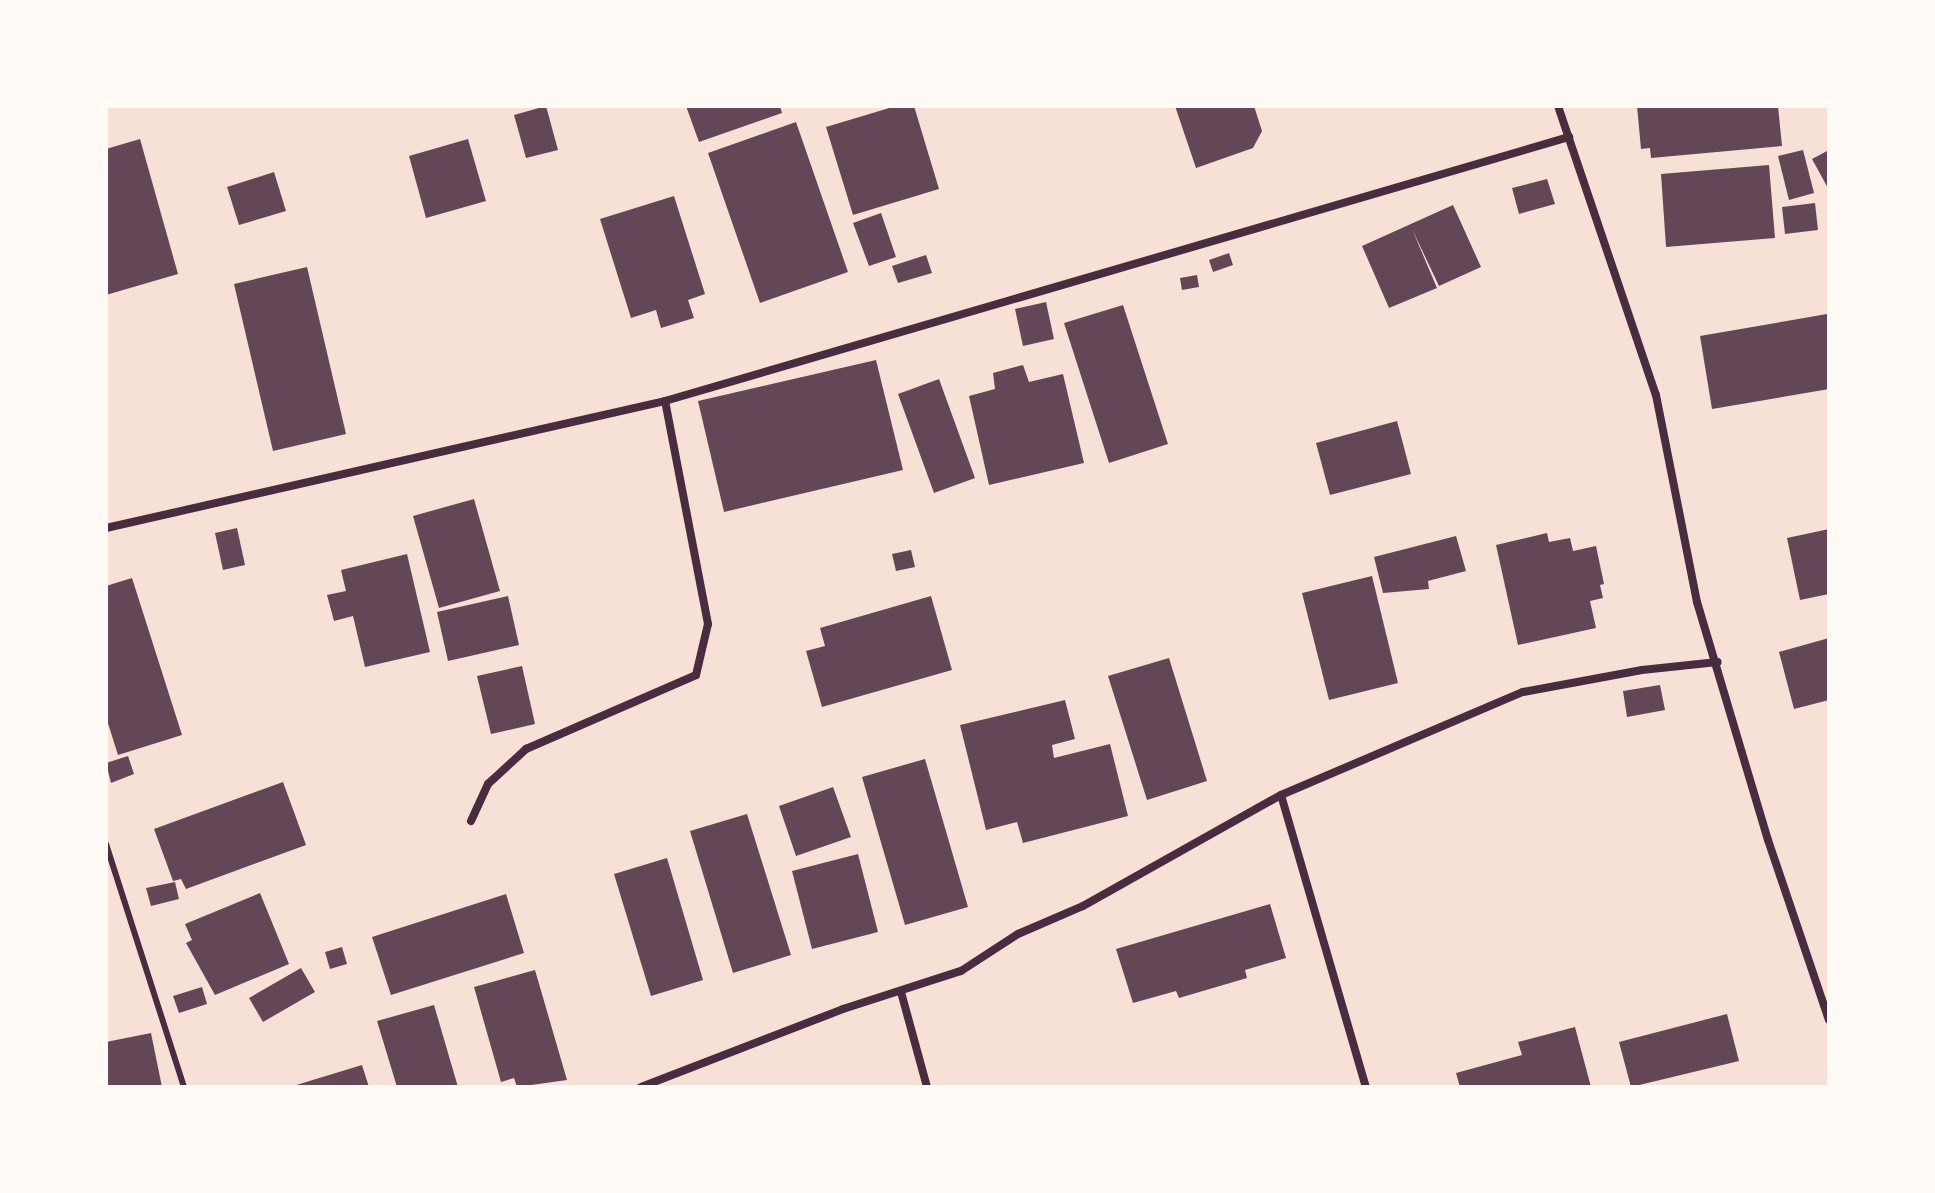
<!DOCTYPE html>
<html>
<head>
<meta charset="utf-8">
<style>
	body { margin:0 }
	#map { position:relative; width:1935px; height:1193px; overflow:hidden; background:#f7e1d7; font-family:Cabin,sans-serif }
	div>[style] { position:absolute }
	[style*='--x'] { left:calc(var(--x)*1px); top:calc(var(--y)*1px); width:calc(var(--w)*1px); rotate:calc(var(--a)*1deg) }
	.building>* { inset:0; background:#644757 }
	.service>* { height:6px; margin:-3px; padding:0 3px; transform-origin:3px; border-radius:3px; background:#4a2c40 }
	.minor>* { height:8px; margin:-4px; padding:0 4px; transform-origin:4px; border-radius:4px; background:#4a2c40 }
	span { translate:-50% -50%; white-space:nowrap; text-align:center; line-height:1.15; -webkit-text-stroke:6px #fffaf5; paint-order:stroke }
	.frame { position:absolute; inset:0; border:108px solid #fffaf5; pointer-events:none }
</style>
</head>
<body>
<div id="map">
	<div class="building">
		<div style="clip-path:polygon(546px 106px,558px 150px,526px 158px,514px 115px)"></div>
		<div style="clip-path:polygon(686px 106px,780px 106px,782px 113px,699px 142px)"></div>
		<div style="clip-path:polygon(896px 106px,914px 106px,939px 189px,853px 215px,826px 127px)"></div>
		<div style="clip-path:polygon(1175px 106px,1254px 106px,1262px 131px,1253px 148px,1196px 168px)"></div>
		<div style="clip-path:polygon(1637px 106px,1778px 106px,1782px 146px,1651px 158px,1650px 148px,1641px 149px)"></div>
		<div style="clip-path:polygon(796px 122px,848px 272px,760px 303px,708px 153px)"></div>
		<div style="clip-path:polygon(140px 139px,178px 274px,106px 295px,106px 149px)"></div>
		<div style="clip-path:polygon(468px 139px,486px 201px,426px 218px,409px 156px)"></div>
		<div style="clip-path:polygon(1803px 150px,1814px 193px,1789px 200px,1778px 156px)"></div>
		<div style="clip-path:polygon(1829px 150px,1829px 190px,1812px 159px)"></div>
		<div style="clip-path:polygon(1769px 165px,1775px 238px,1666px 247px,1661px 174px)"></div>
		<div style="clip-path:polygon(274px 172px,286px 211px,239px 225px,227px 187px)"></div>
		<div style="clip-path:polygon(1547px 179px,1555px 204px,1519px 214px,1512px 188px)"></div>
		<div style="clip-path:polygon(674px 196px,705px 294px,688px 300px,694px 318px,661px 328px,656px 310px,631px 318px,600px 219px)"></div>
		<div style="clip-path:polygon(1815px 203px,1818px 230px,1785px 234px,1782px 207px)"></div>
		<div style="clip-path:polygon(1453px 205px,1481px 267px,1439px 286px,1412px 229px,1437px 288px,1389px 308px,1362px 246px)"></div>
		<div style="clip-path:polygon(881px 213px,896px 257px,869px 266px,853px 223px)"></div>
		<div style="clip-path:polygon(1229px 253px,1233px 265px,1213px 272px,1209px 260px)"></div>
		<div style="clip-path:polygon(926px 255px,932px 273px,898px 283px,892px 266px)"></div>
		<div style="clip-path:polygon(307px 267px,346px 434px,273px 451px,234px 284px)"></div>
		<div style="clip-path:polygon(1197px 275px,1199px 287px,1182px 290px,1180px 278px)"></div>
		<div style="clip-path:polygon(1046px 302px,1054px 339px,1023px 346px,1015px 309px)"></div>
		<div style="clip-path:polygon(1123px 305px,1168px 444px,1109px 463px,1064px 323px)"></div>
		<div style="clip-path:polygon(1827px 314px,1829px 389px,1712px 409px,1700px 336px)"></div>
		<div style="clip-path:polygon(876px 360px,903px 470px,724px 512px,698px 401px)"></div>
		<div style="clip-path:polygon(1023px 365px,1029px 382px,1063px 374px,1084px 463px,989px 485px,969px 396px,995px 389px,993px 373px)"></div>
		<div style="clip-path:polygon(939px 379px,975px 478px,934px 493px,898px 394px)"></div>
		<div style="clip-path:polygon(1397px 421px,1411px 474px,1330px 495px,1316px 443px)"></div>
		<div style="clip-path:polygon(474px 499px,500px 591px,439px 608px,413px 516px)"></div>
		<div style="clip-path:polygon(237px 528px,245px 565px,223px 570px,215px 533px)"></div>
		<div style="clip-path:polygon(1829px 529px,1829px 594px,1800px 600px,1787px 538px)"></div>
		<div style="clip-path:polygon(1547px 533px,1549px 542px,1570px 538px,1573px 551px,1596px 546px,1604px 584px,1600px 585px,1603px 598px,1590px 601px,1596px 628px,1518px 645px,1496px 545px)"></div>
		<div style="clip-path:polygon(1456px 536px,1466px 571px,1428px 581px,1429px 589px,1383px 593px,1374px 557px)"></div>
		<div style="clip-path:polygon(911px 550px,915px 567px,896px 571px,892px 554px)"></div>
		<div style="clip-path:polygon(407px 554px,430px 652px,365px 667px,353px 616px,334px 621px,327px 595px,346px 591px,341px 570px)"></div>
		<div style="clip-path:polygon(1372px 576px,1398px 683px,1329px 700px,1302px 593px)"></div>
		<div style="clip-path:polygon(132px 578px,182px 735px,118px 755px,106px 717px,106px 586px)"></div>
		<div style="clip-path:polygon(508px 596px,519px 645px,448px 661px,437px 612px)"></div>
		<div style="clip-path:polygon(931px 596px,952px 670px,822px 707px,806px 651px,825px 646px,820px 628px)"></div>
		<div style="clip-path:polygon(1829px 638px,1829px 700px,1794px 709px,1779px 652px)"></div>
		<div style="clip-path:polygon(1169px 658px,1207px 781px,1147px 800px,1108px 676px)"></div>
		<div style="clip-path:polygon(522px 666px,535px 724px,491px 734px,477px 676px)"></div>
		<div style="clip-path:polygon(1660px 685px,1665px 710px,1627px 717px,1623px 691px)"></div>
		<div style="clip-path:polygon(1065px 700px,1075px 739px,1052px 745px,1054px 758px,1110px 744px,1128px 816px,1023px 843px,1017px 822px,986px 830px,960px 725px)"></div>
		<div style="clip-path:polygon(128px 756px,134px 774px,111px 783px,106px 763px)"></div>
		<div style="clip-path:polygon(925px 759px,968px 907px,905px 925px,862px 777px)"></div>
		<div style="clip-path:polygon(283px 782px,306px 845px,186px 889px,181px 879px,173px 881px,154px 829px)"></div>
		<div style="clip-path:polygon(833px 787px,851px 837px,796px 856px,779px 806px)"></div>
		<div style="clip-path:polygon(747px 814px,791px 955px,733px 973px,690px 831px)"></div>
		<div style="clip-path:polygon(858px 854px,878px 932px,812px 949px,792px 871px)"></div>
		<div style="clip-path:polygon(667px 858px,703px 980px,651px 996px,614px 874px)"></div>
		<div style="clip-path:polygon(175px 882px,179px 899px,151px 906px,146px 888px)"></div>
		<div style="clip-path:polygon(260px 893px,289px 964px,215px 995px,186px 943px,192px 940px,185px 924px)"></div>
		<div style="clip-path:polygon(506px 894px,524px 953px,391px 995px,372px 937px)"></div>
		<div style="clip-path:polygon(1270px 904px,1286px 958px,1245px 970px,1247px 978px,1179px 998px,1176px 991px,1133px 1003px,1116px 949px)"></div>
		<div style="clip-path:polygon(342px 947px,347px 964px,330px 969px,325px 952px)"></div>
		<div style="clip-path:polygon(301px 968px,315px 992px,263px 1022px,249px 998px)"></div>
		<div style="clip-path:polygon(535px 970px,567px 1080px,517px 1087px,514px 1078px,501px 1082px,474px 987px)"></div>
		<div style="clip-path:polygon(202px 987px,207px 1004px,179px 1013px,173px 996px)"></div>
		<div style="clip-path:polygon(434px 1005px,458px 1087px,397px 1087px,377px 1021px)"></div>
		<div style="clip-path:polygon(1727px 1014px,1739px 1061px,1631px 1087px,1619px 1042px)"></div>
		<div style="clip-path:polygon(1575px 1027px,1591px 1087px,1460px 1087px,1456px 1073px,1522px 1055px,1518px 1042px)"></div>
		<div style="clip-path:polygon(151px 1033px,162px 1087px,106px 1087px,106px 1042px)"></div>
		<div style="clip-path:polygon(362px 1065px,369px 1087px,293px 1087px,293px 1086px)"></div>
	</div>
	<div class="service">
		<div style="--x:106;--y:844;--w:255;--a:72.2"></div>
	</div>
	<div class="minor">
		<div style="--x:1558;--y:106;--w:305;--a:71.3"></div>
		<div style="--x:1656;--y:395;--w:211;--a:78.8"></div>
		<div style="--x:1697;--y:602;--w:248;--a:73.4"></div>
		<div style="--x:1768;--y:840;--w:190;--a:71.3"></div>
		<div style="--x:106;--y:528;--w:573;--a:-12.8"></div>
		<div style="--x:665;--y:401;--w:942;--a:-16.28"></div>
		<div style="--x:1281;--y:795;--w:304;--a:73.8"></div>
		<div style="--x:471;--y:821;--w:41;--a:-65.3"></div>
		<div style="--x:488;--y:784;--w:52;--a:-42.6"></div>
		<div style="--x:526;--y:749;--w:185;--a:-23.5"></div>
		<div style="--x:696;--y:675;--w:52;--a:-76.8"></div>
		<div style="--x:708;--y:624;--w:227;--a:-100.9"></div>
		<div style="--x:901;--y:992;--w:98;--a:74.7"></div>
		<div style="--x:641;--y:1087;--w:217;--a:-21.1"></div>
		<div style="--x:843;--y:1009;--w:124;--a:-17.9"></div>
		<div style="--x:961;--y:971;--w:68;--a:-33"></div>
		<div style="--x:1018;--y:934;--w:71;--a:-23.3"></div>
		<div style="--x:1083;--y:906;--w:227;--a:-29.3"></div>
		<div style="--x:1281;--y:795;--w:263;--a:-23.1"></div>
		<div style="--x:1523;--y:692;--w:121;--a:-10.5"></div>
		<div style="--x:1642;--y:670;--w:76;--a:-6"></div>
	</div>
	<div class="frame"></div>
</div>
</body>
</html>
